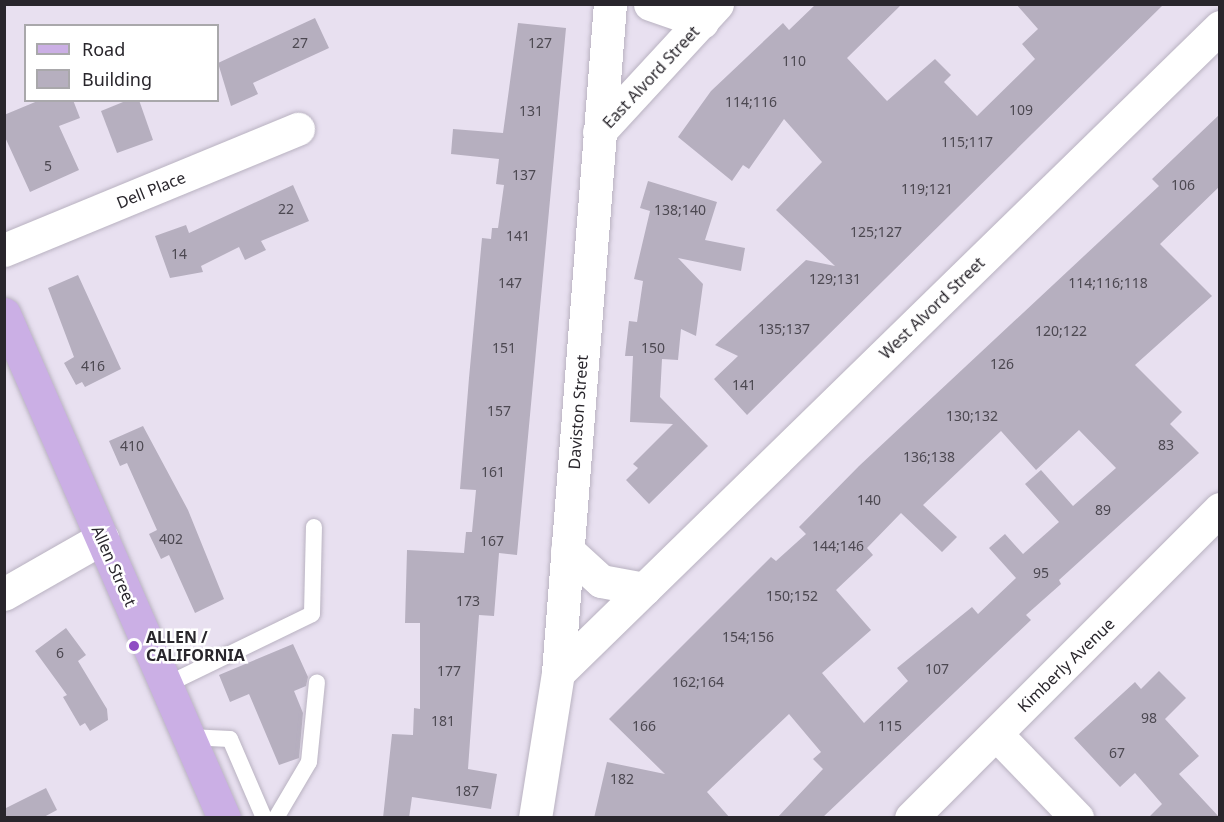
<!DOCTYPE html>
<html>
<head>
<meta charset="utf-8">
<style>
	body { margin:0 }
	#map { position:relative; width:1224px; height:822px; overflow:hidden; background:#e8e0f0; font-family:"Noto Sans",sans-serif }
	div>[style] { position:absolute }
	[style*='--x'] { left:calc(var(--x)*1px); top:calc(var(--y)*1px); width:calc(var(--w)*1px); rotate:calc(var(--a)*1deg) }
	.building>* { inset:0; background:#b6afbf }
	.roads { filter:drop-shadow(0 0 2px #b9b2c1) drop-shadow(0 0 2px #b9b2c1) }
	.lane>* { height:16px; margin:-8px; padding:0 8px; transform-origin:8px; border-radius:8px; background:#fff }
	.street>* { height:33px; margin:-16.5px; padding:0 16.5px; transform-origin:16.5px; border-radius:16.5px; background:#fff }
	.secondary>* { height:33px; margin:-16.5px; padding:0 16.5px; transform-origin:16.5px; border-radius:16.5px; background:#fff }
	.primary>* { height:33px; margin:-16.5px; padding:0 16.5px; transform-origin:16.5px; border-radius:16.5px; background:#cbafe5 }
	.dots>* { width:16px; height:16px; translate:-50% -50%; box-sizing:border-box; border:3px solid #fff; border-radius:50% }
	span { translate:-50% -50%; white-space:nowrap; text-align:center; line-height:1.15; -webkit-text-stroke:5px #fff; paint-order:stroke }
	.number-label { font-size:14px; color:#4c4851 }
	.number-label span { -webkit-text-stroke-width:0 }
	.street-label { font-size:16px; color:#29262c }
	.poi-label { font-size:16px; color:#29262c; font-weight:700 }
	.left { translate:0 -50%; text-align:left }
	.frame { position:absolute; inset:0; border:6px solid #29262c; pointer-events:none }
	.legend { position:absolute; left:24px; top:24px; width:195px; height:78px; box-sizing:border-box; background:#fff; border:2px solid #a9a8ab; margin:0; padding:8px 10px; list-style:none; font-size:18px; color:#29262c }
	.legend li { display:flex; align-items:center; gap:12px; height:30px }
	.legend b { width:30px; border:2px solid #a9a8ab }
</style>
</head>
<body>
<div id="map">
	<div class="building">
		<div style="clip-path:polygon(816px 4px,902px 4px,847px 58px,887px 101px,935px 59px,951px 75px,944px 82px,977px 116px,1035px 59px,1022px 44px,1038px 29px,1016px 4px,1164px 4px,747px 415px,714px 379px,738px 356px,715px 345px,806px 260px,835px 266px,776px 210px,822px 162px,784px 119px,749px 169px,743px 165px,732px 181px,678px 137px,711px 91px,783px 23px,789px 30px)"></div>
		<div style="clip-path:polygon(315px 18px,329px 48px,253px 83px,258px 94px,231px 106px,218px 63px)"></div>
		<div style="clip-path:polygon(518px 23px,566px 28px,517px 555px,499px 553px,494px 616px,479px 615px,468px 769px,497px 774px,491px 809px,412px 797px,409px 818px,383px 818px,392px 734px,413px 735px,414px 708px,420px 709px,420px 623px,405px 623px,407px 550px,464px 553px,466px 532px,472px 532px,476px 490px,460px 489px,469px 378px,482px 238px,491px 239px,492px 228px,498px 228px,504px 185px,496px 184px,499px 159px,451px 154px,453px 129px,503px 133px)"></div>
		<div style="clip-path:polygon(40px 100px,73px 100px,80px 118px,59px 126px,79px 170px,30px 192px,4px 135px,4px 115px)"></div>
		<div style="clip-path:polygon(128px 100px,139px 100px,153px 140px,117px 153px,101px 111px)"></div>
		<div style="clip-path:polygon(evenodd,1220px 114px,1220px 186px,1160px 244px,1212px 296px,1135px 365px,1182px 412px,1170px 424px,1199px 453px,1059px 580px,1061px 584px,1026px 615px,1031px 620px,822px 818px,777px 818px,823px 769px,813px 759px,821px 752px,789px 714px,707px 792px,730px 818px,594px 818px,607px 762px,665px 774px,609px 719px,771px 557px,776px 561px,806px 534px,799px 527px,859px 466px,1159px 186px,1152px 179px,1220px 114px,1079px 430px,1116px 468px,1073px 506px,1041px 470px,1025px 484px,1059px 522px,1023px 554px,1005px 534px,989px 548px,1016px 578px,978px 614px,972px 607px,897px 668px,908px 681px,864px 723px,822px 673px,871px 630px,836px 590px,873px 555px,867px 548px,901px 513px,942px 552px,957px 537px,923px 505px,1001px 431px,1036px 470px,1079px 430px)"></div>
		<div style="clip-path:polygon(648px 181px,717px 202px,705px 240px,745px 248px,741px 271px,678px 258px,703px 284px,696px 336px,681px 329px,678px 360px,662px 359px,660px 397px,708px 446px,649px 504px,626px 480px,638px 468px,633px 464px,673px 424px,630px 422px,633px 356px,625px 356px,629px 321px,637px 322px,643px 281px,634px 279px,650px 211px,640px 208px)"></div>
		<div style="clip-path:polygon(293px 185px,309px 221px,261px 241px,266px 250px,245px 260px,239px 247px,201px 266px,203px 272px,170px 278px,155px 236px,186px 225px,189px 233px)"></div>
		<div style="clip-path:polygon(78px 275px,121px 369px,85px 387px,82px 382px,76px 385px,64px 363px,74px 357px,48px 288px)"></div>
		<div style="clip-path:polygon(143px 426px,188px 510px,224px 599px,195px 613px,169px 555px,161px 559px,149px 534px,157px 530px,127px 463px,120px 466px,109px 441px)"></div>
		<div style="clip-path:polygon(66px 628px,86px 655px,78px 661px,107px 709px,108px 720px,90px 731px,85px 723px,80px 726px,63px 697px,67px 695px,35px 651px)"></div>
		<div style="clip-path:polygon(293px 644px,308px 677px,306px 686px,294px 691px,303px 713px,299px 758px,279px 765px,249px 694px,230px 702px,219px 675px)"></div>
		<div style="clip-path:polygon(1159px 671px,1186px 698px,1165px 719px,1199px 756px,1179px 774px,1220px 818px,1148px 818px,1162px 804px,1135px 773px,1120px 787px,1074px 738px,1135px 682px,1141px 689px)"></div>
		<div style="clip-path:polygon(46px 788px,57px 810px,42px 818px,4px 818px,4px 809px)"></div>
	</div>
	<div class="roads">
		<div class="lane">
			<div style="--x:166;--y:685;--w:162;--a:-25.9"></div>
			<div style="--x:312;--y:614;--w:87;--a:-88.7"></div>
			<div style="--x:189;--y:737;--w:41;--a:2.8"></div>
			<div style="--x:230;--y:739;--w:86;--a:66.7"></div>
			<div style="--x:276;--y:818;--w:65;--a:-59.5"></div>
			<div style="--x:309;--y:762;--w:80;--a:-84.3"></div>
		</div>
		<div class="street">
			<div style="--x:4;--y:250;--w:318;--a:-22.4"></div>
			<div style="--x:4;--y:594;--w:113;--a:-29.7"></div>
			<div style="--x:996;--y:734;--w:117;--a:46"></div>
		</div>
		<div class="secondary">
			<div style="--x:650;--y:4;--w:55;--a:19.1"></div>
			<div style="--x:599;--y:132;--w:174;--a:-47.3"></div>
			<div style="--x:567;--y:550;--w:46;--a:42.4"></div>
			<div style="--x:601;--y:581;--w:44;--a:10.5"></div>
			<div style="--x:558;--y:673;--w:925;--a:-44.3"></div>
			<div style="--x:535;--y:818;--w:147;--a:-81"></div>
			<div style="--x:558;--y:673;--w:671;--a:-85.56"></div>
			<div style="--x:911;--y:818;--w:437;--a:-45"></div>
		</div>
		<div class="primary">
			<div style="--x:4;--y:314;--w:550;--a:66.42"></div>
		</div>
	</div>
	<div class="dots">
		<div style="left:134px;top:646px;background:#8f4ec3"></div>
	</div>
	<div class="number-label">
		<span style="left:300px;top:43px">27</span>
		<span style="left:540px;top:43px">127</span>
		<span style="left:794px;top:61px">110</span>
		<span style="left:751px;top:102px">114;116</span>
		<span style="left:1021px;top:110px">109</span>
		<span style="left:531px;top:111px">131</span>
		<span style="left:967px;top:142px">115;117</span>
		<span style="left:48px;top:166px">5</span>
		<span style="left:524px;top:175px">137</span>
		<span style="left:1183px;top:185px">106</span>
		<span style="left:927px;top:189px">119;121</span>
		<span style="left:286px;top:209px">22</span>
		<span style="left:680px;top:210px">138;140</span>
		<span style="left:876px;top:232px">125;127</span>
		<span style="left:518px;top:236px">141</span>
		<span style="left:179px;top:254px">14</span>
		<span style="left:835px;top:279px">129;131</span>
		<span style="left:510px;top:283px">147</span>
		<span style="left:1108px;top:283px">114;116;118</span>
		<span style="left:784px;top:329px">135;137</span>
		<span style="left:1061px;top:331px">120;122</span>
		<span style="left:504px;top:348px">151</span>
		<span style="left:653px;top:348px">150</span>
		<span style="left:1002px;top:364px">126</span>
		<span style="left:93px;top:366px">416</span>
		<span style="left:744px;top:385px">141</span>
		<span style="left:499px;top:411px">157</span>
		<span style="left:972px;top:416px">130;132</span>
		<span style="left:1166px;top:445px">83</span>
		<span style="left:132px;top:446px">410</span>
		<span style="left:929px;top:457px">136;138</span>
		<span style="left:493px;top:472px">161</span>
		<span style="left:869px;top:500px">140</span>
		<span style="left:1103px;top:510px">89</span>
		<span style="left:171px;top:539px">402</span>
		<span style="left:492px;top:541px">167</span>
		<span style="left:838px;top:546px">144;146</span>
		<span style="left:1041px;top:573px">95</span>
		<span style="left:792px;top:596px">150;152</span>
		<span style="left:468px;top:601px">173</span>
		<span style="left:748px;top:637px">154;156</span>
		<span style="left:60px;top:653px">6</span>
		<span style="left:937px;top:669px">107</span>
		<span style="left:449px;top:671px">177</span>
		<span style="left:698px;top:682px">162;164</span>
		<span style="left:1149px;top:718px">98</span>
		<span style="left:443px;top:721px">181</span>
		<span style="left:644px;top:726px">166</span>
		<span style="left:890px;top:726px">115</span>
		<span style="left:1117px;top:753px">67</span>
		<span style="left:622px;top:779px">182</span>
		<span style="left:467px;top:791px">187</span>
	</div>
	<div class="street-label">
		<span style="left:651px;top:77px;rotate:-47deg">East Alvord Street</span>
		<span style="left:151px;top:190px;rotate:-22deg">Dell Place</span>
		<span style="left:932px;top:308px;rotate:-44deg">West Alvord Street</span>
		<span style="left:578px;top:412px;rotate:-86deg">Daviston Street</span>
		<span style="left:114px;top:566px;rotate:66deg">Allen Street</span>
		<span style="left:1066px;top:665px;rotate:-44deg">Kimberly Avenue</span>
	</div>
	<div class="poi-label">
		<span class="left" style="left:146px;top:646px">ALLEN /<br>CALIFORNIA</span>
	</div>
	<div class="frame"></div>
	<ul class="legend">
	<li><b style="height:8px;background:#cbafe5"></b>Road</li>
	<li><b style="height:16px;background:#b6afbf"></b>Building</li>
	</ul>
</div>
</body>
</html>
